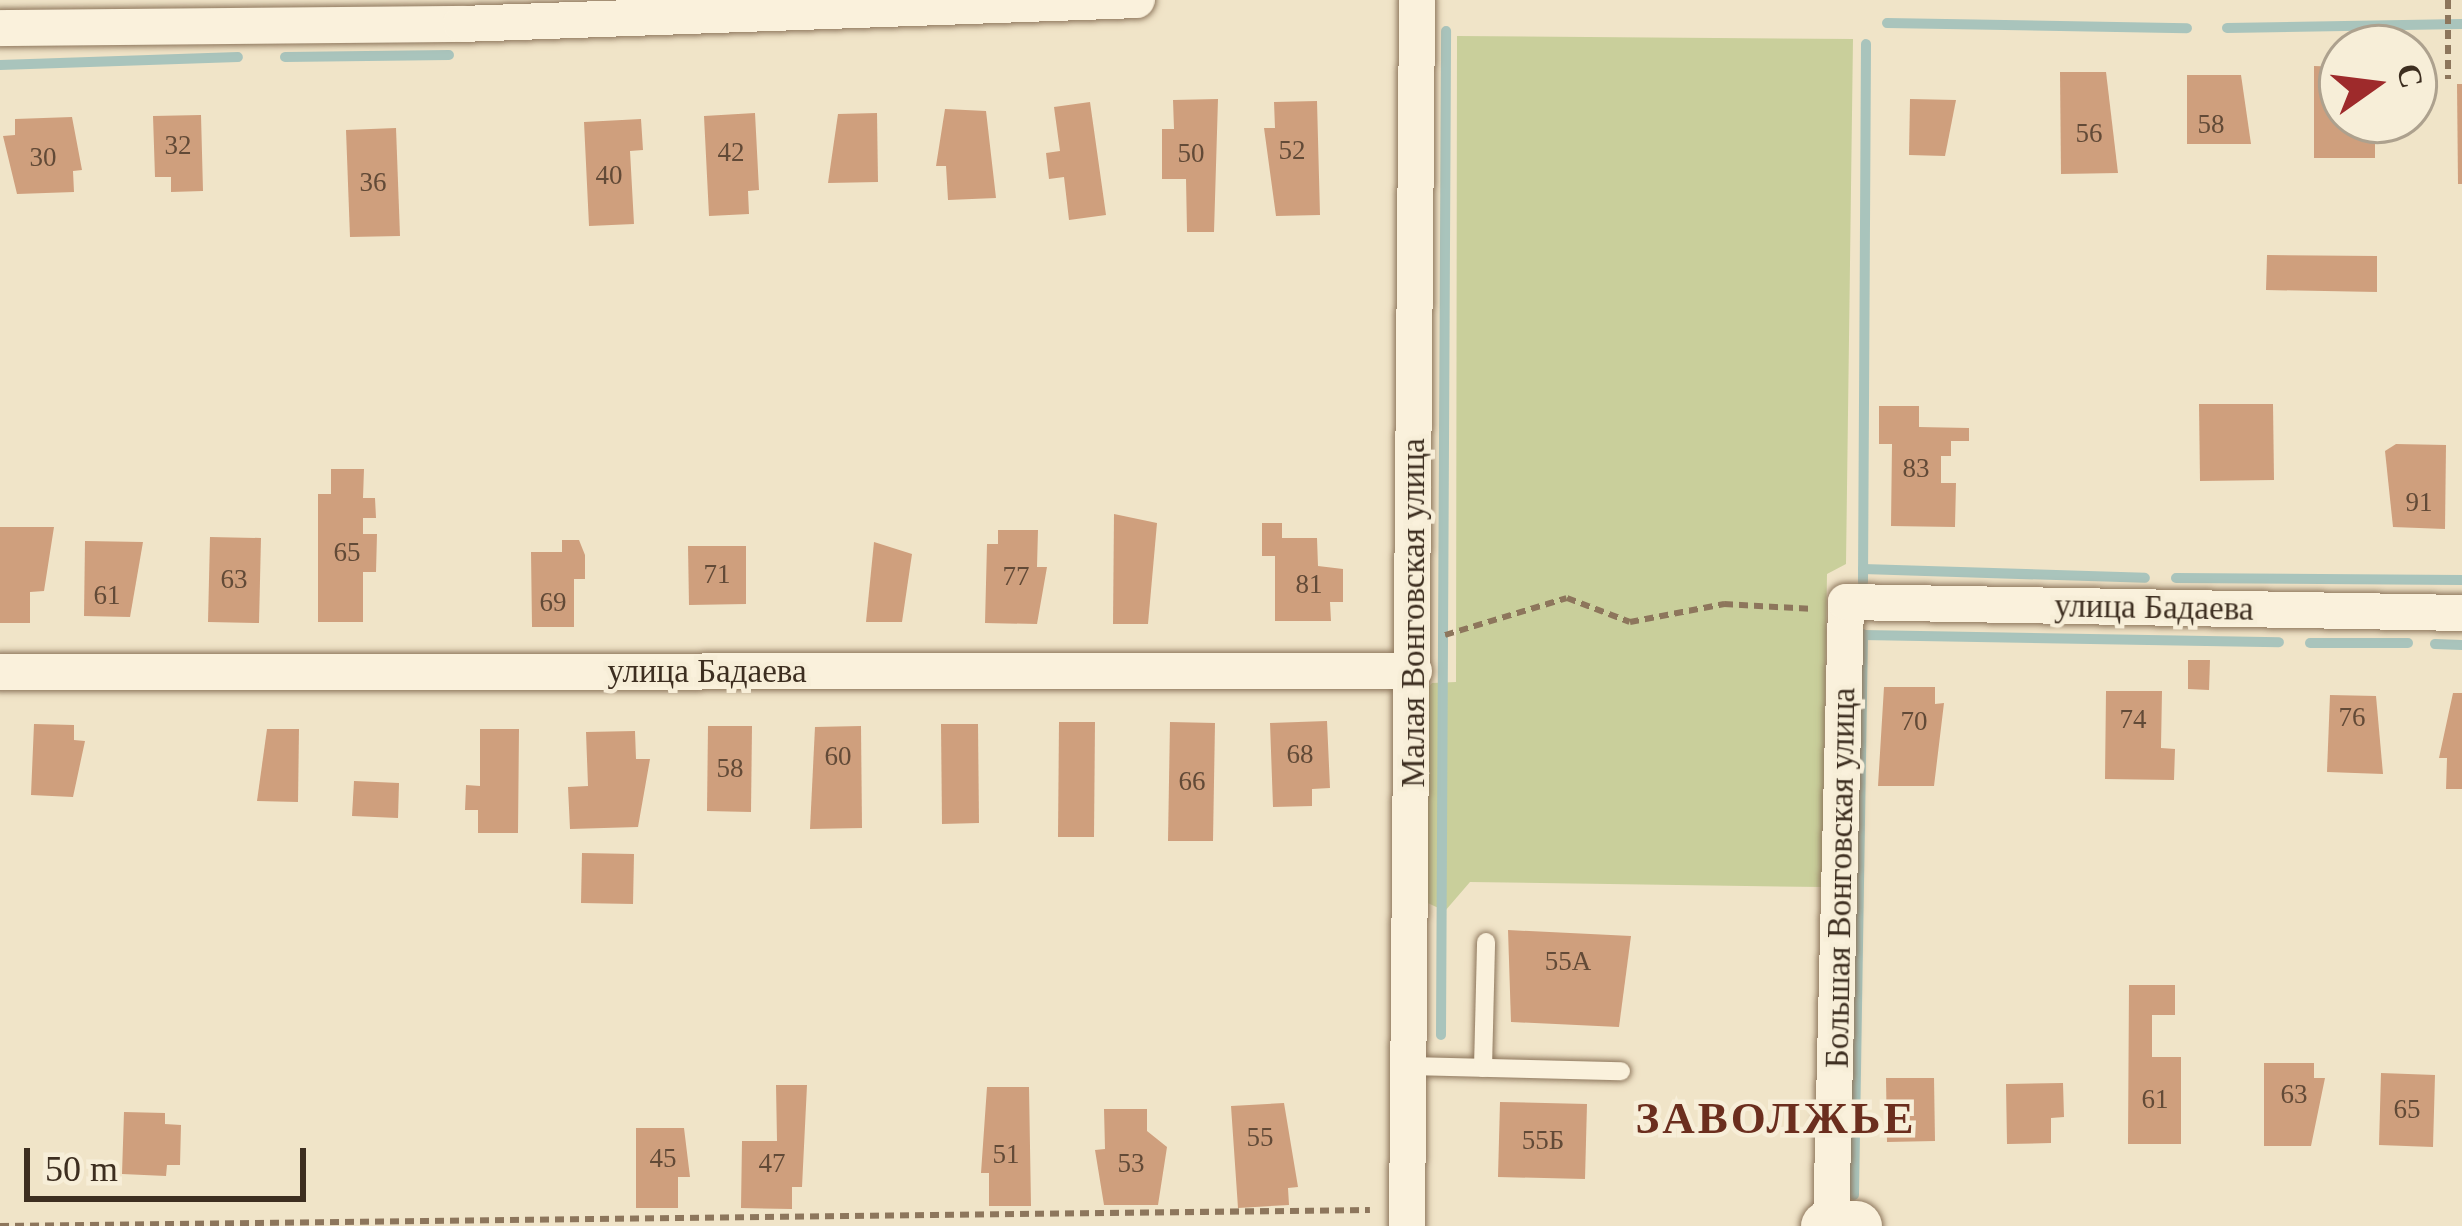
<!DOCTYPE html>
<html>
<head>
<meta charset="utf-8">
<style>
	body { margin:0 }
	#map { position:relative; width:2462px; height:1226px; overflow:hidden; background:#f0e4c8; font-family:Georgia,serif }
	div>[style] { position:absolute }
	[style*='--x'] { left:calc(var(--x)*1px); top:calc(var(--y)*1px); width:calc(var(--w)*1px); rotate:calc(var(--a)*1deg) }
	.green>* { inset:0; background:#c9cf9b }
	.stream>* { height:10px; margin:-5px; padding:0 5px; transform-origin:5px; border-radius:5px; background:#a9c4bc }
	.building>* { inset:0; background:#cf9f7d }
	.path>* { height:6px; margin-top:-3px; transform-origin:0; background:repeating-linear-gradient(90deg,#8d765c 0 9px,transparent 0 15px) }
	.roads { filter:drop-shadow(0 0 3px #8d765c) drop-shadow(0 0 3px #8d765c) }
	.lane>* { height:18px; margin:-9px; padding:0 9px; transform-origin:9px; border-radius:9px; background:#faf1dc }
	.street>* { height:36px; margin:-18px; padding:0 18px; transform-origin:18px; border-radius:18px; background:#faf1dc }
	.secondary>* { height:51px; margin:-25.5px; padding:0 25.5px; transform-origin:25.5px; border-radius:25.5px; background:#faf1dc }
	span { translate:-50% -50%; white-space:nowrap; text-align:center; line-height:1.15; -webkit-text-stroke:9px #f7eed8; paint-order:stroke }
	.number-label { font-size:27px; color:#624a37 }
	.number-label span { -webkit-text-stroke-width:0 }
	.street-label { font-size:33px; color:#3d2e20 }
	.district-label { font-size:45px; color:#6b2e1e; font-weight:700; letter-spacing:3px }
	.north { position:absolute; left:2318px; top:24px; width:120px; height:120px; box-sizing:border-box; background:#f7eed8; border:3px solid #ada18e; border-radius:50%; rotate:76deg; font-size:33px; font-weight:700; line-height:48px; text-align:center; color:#3d2e20 }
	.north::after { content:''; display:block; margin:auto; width:42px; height:54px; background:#9e2a2b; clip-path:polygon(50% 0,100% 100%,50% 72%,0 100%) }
	.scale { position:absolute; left:24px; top:1148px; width:282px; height:54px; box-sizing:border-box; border:6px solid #3d2e20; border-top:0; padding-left:15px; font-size:36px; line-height:42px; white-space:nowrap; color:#3d2e20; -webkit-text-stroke:9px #f7eed8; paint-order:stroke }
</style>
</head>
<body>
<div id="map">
	<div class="green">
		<div style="clip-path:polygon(1457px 36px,1853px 39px,1846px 564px,1827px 574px,1822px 887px,1470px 882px,1445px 911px,1419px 899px,1421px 696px,1432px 683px,1456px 682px)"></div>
	</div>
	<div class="stream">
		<div style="--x:1887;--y:23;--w:300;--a:1"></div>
		<div style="--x:2227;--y:28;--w:235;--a:-1"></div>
		<div style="--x:285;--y:57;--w:164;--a:-0.7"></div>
		<div style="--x:0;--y:65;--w:238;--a:-1.9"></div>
		<div style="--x:1863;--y:569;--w:282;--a:1.8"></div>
		<div style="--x:2176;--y:578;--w:286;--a:0.4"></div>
		<div style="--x:1863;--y:582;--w:538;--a:-89.68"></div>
		<div style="--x:1863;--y:635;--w:416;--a:1"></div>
		<div style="--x:2310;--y:643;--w:98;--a:0"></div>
		<div style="--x:2435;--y:644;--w:27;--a:2"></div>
		<div style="--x:1441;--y:1035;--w:1004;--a:-89.71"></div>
		<div style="--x:1854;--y:1195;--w:561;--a:-89.08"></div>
	</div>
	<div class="building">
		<div style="clip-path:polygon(2314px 66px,2342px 67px,2342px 120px,2375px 120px,2375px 158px,2314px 158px)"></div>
		<div style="clip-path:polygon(2060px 72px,2106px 72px,2118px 173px,2061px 174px)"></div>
		<div style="clip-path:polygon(2187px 75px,2241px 75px,2251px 144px,2187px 144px)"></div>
		<div style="clip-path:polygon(2457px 84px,2462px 84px,2462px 184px,2458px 184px)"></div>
		<div style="clip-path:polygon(1218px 99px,1214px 232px,1187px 232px,1186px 179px,1162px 179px,1162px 129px,1174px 129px,1173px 100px)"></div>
		<div style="clip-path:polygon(1910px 99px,1956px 100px,1945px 156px,1909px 155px)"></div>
		<div style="clip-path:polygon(1317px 101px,1320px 215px,1276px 216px,1264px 128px,1275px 128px,1274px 102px)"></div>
		<div style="clip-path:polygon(1090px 102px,1106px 215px,1069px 220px,1064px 177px,1049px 179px,1046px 153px,1060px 151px,1054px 107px)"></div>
		<div style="clip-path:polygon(945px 109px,986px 111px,996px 198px,948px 200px,946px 166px,936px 166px)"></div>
		<div style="clip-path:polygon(755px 113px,759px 190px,748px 191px,749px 214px,709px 216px,704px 116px)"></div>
		<div style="clip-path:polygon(877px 113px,878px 182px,828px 183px,838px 114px)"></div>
		<div style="clip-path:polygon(201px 115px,203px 191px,171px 192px,171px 177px,155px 177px,153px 116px)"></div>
		<div style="clip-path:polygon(72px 117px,82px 170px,73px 171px,74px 192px,17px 194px,3px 136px,15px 135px,15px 119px)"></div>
		<div style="clip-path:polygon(641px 119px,643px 150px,630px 151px,634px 224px,589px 226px,584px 122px)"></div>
		<div style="clip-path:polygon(396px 128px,400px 236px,350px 237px,346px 130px)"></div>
		<div style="clip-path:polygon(2267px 255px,2377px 256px,2377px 292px,2266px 290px)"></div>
		<div style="clip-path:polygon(2199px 404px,2273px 404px,2274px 480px,2200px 481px)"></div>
		<div style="clip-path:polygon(1879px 406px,1919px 406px,1919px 427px,1969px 428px,1969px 441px,1951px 441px,1951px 456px,1941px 456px,1941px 483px,1956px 483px,1955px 527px,1891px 526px,1892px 444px,1879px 444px)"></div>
		<div style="clip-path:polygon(2396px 444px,2446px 445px,2445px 529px,2393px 527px,2385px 451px)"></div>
		<div style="clip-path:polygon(331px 469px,364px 469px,363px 498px,375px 498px,376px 518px,363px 518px,363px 534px,377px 534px,376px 572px,363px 572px,363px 622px,318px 622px,318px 494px,331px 494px)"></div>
		<div style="clip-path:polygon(1114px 514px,1157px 523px,1148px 624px,1113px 624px)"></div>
		<div style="clip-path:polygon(1262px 523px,1282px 523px,1282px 538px,1317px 538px,1318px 566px,1343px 569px,1343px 602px,1330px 602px,1331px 621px,1275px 621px,1275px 556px,1262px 556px)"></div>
		<div style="clip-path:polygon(0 527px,54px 527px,44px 591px,30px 592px,30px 623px,0 623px)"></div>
		<div style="clip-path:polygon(998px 530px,1038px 530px,1037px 567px,1047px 567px,1037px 624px,985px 623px,987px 544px,998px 544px)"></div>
		<div style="clip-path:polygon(210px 537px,261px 538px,259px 623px,208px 622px)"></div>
		<div style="clip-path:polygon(562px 540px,579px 540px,585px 555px,585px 579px,574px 579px,574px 627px,532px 627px,531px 552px,562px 552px)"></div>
		<div style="clip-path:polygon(85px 541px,143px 542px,130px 617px,84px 616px)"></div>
		<div style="clip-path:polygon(874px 542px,912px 554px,902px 622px,866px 622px)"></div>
		<div style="clip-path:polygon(688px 546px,746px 546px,746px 604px,689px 605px)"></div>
		<div style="clip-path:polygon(2188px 660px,2210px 660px,2209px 690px,2188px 689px)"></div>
		<div style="clip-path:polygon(1884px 687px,1935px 687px,1935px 704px,1944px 703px,1934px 786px,1878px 786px)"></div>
		<div style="clip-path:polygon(2106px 691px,2162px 691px,2161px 748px,2175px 749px,2174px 780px,2105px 779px)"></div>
		<div style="clip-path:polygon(2453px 693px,2462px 693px,2462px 789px,2446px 789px,2447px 758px,2439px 758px)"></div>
		<div style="clip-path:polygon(2330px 695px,2376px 696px,2383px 774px,2327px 772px)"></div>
		<div style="clip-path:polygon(1327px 721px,1330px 788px,1312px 789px,1312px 806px,1273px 807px,1270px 723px)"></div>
		<div style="clip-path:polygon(1059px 722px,1095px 722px,1094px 837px,1058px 837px)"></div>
		<div style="clip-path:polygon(1170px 722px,1215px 723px,1213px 841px,1168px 841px)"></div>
		<div style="clip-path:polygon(34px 724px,74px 725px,74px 740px,85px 741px,73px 797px,31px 795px)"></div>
		<div style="clip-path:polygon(941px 724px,978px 724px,979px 823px,942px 824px)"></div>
		<div style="clip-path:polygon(708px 726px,752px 726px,751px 812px,707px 811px)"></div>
		<div style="clip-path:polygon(861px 726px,862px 828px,810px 829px,815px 727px)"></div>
		<div style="clip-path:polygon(267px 729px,299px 729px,298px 802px,257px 801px)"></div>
		<div style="clip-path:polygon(480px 729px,519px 729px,518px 833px,478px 833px,478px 810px,465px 810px,466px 785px,480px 786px)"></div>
		<div style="clip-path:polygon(635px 731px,636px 759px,650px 759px,638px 827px,570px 829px,568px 787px,588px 786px,586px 732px)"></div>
		<div style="clip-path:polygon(354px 781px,399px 783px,398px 818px,352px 816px)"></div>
		<div style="clip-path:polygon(582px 853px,634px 854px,633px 904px,581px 903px)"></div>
		<div style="clip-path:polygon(1508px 930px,1631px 936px,1619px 1027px,1511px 1022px)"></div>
		<div style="clip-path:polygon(2129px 985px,2175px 985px,2175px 1015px,2152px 1015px,2152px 1057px,2181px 1057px,2181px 1144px,2128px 1144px)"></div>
		<div style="clip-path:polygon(2264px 1063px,2314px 1063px,2314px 1078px,2325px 1078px,2311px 1146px,2264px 1146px)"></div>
		<div style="clip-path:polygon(2381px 1073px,2435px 1075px,2433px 1147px,2379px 1145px)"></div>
		<div style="clip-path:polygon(1886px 1078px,1934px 1078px,1935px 1141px,1887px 1142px)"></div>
		<div style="clip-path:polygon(2063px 1083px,2064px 1117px,2051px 1118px,2051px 1143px,2007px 1144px,2006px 1084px)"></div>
		<div style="clip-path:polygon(776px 1085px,807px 1085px,802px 1187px,792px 1187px,792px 1209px,741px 1208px,742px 1141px,777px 1141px)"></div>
		<div style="clip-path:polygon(987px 1087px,1029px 1087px,1031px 1206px,989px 1206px,989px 1173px,981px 1173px)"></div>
		<div style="clip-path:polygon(1500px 1102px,1587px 1104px,1585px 1179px,1498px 1177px)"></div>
		<div style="clip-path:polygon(1284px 1103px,1298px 1187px,1288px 1188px,1289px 1205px,1238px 1208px,1231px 1106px)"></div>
		<div style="clip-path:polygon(1104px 1109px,1147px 1109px,1147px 1131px,1167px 1147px,1158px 1205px,1104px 1205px,1095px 1150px,1105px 1149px)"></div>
		<div style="clip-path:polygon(124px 1112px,165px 1113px,165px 1124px,181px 1125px,180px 1165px,167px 1165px,166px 1176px,122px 1174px)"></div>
		<div style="clip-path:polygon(636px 1128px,684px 1128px,690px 1177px,678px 1177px,678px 1208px,636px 1208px)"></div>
	</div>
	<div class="path">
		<div style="--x:2448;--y:0;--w:79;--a:90"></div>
		<div style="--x:1445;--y:635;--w:127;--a:-16.9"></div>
		<div style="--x:1567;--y:598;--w:67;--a:20.9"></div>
		<div style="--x:1630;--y:622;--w:96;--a:-10.8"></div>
		<div style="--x:1724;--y:604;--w:90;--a:3.2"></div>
		<div style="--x:0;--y:1226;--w:1370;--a:-0.67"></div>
	</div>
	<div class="roads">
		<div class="lane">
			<div style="--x:1409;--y:1066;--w:212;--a:1.4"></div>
			<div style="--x:1483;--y:1068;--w:126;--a:-88.6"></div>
		</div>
		<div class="street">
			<div style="--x:0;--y:28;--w:461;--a:-0.5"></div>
			<div style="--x:461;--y:24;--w:676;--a:-2.03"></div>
			<div style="--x:0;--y:672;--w:1414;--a:-0.04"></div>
			<div style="--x:1407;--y:1226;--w:1226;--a:-89.53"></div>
			<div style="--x:1831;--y:1226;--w:624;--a:-88.62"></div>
			<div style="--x:1846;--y:602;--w:616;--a:1.02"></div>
		</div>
		<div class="secondary">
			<div style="--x:1826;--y:1226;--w:30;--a:0"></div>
		</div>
	</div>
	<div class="number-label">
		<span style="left:2211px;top:125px">58</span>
		<span style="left:2089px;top:134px">56</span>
		<span style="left:178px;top:146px">32</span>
		<span style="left:1292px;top:151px">52</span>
		<span style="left:731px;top:153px">42</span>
		<span style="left:1191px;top:154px">50</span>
		<span style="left:43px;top:158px">30</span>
		<span style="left:609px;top:176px">40</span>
		<span style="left:373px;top:183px">36</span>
		<span style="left:1916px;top:469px">83</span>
		<span style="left:2419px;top:503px">91</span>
		<span style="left:347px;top:553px">65</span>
		<span style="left:717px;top:575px">71</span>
		<span style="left:1016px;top:577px">77</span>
		<span style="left:234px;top:580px">63</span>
		<span style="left:1309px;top:585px">81</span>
		<span style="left:107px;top:596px">61</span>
		<span style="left:553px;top:603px">69</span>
		<span style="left:2352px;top:718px">76</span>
		<span style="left:2133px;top:720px">74</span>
		<span style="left:1914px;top:722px">70</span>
		<span style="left:1300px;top:755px">68</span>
		<span style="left:838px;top:757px">60</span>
		<span style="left:730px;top:769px">58</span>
		<span style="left:1192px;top:782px">66</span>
		<span style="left:1568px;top:962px">55А</span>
		<span style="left:2294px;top:1095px">63</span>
		<span style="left:2155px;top:1100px">61</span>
		<span style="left:2407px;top:1110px">65</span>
		<span style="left:1260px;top:1138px">55</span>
		<span style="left:1543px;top:1141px">55Б</span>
		<span style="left:1006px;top:1155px">51</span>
		<span style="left:663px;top:1159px">45</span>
		<span style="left:772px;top:1164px">47</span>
		<span style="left:1131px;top:1164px">53</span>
	</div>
	<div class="street-label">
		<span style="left:2154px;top:608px;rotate:1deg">улица Бадаева</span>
		<span style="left:1414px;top:613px;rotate:-90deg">Малая Вонговская улица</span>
		<span style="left:707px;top:672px">улица Бадаева</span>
		<span style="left:1841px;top:878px;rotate:-89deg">Большая Вонговская улица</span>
	</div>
	<div class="district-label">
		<span style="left:1776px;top:1119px">ЗАВОЛЖЬЕ</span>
	</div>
	<div class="north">С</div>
	<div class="scale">50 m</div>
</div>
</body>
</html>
